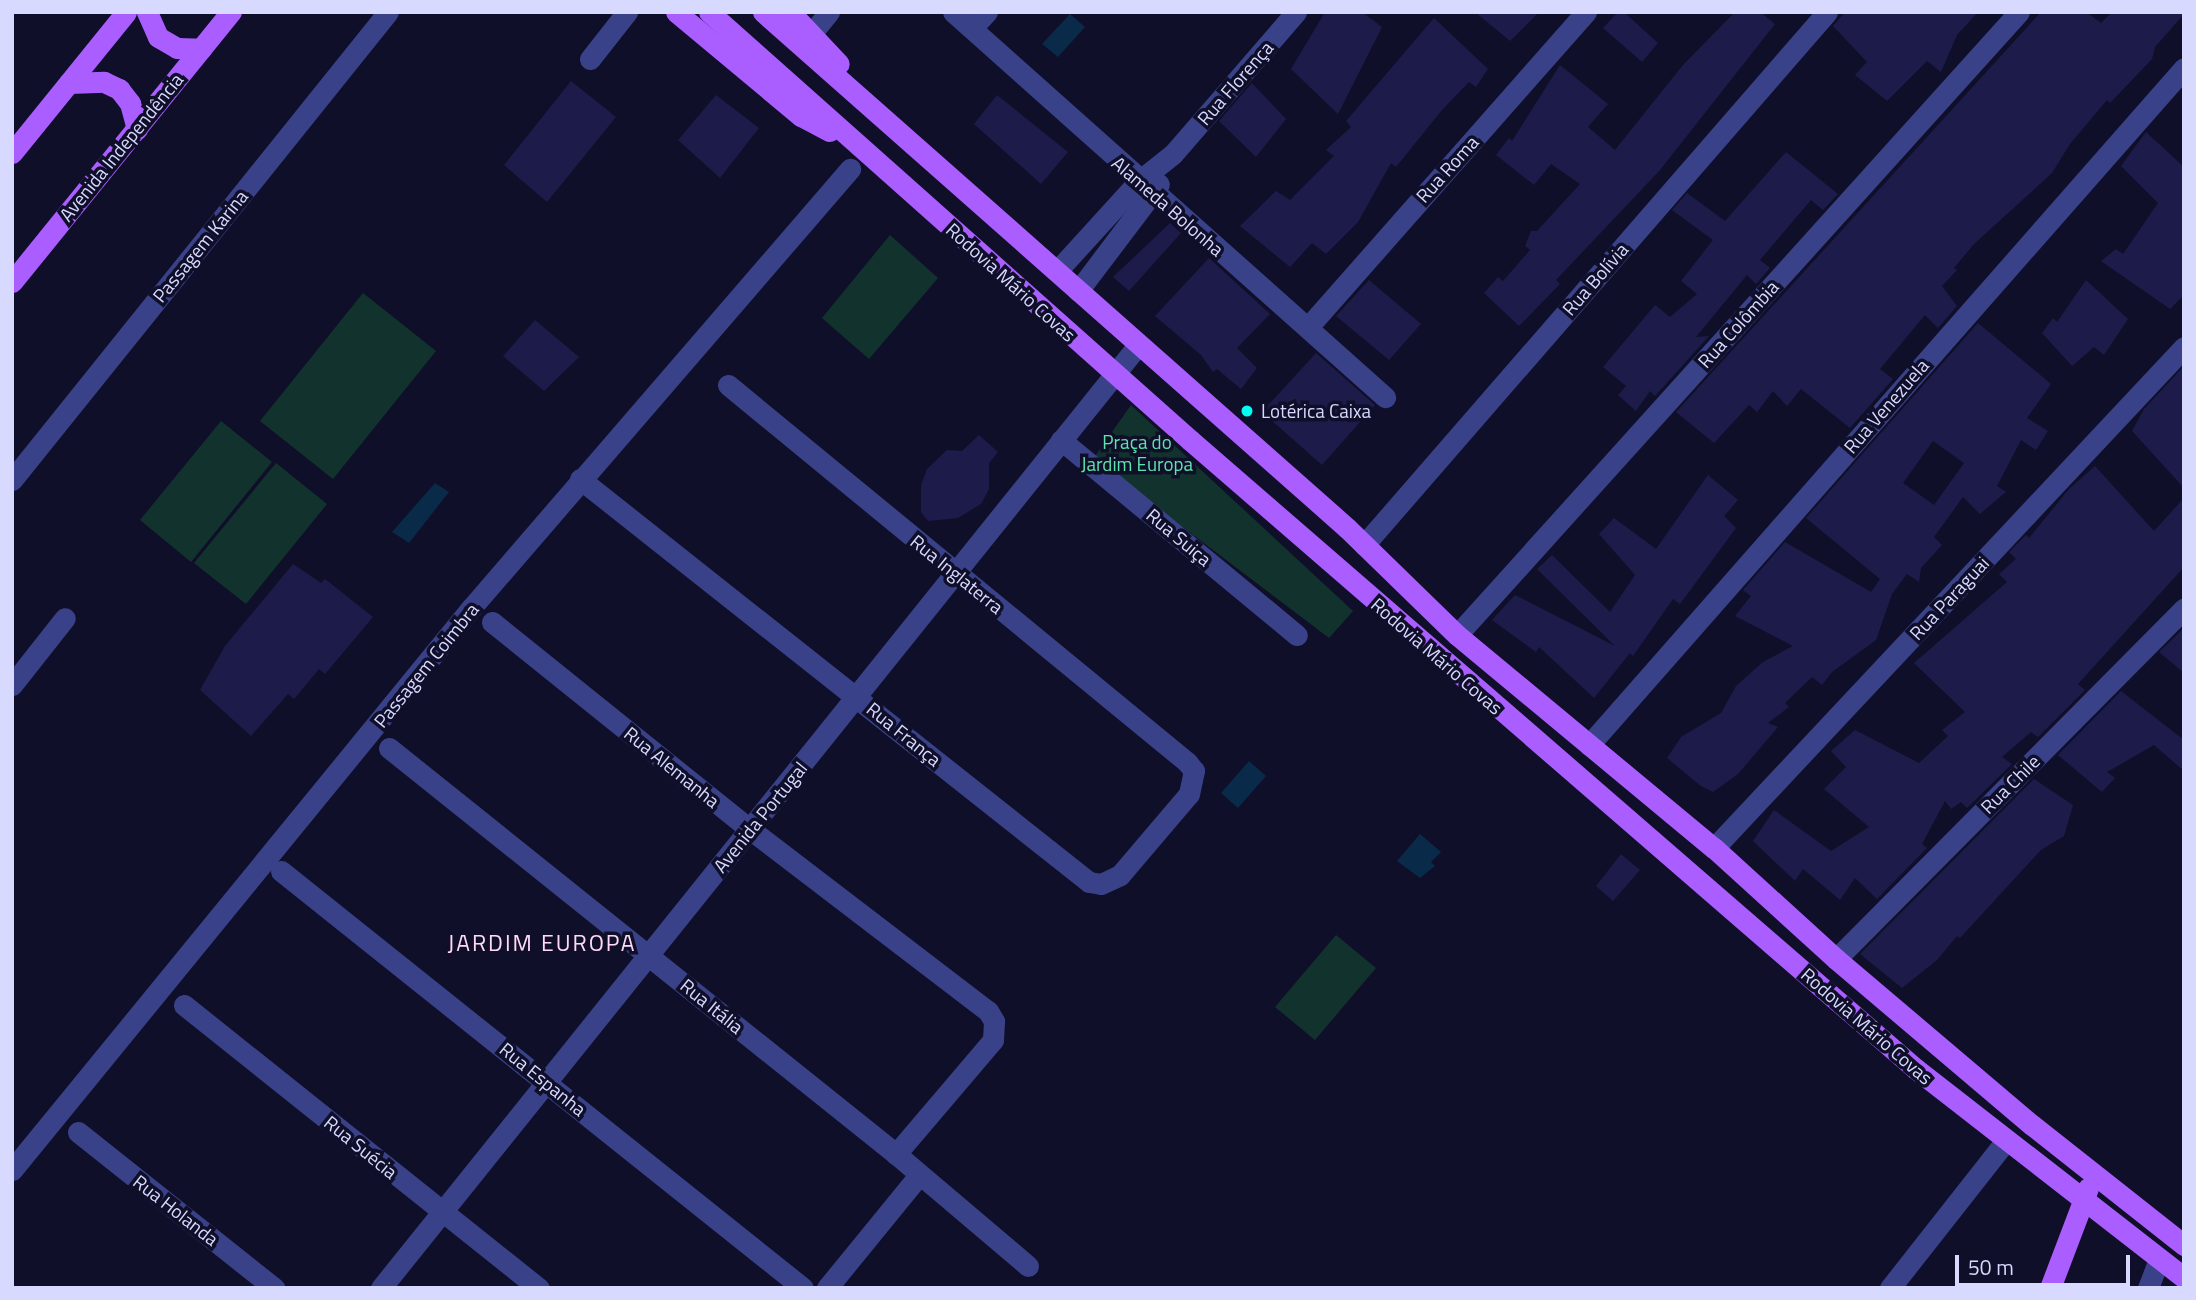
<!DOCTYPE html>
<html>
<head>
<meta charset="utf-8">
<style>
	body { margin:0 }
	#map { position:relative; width:2196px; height:1300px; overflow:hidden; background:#100f29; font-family:"Titillium Web",sans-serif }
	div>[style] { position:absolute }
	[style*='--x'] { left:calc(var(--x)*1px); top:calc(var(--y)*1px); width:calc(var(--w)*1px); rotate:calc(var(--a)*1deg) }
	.green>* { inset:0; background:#12332d }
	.water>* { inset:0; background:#092a48 }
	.building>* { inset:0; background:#1d1b4a }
	.minor>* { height:21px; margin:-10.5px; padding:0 10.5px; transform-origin:10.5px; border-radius:10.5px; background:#394289 }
	.major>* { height:21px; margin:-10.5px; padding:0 10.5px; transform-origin:10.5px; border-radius:10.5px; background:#aa5eff }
	.dots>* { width:19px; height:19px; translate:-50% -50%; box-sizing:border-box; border:4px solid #100f29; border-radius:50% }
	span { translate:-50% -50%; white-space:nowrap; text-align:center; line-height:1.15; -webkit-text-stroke:7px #100f29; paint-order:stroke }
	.street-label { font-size:19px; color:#d7d9ff }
	.poi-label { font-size:19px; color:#d7d9ff }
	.left { translate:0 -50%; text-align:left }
	.park-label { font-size:19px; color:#5ee4ae }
	.quarter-label { font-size:23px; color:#ffd9f7; letter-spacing:2px }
	.frame { position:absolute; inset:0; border:14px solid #d7d9ff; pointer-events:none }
	.scale { position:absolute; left:1955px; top:1255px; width:175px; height:32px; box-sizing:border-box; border:4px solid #d7d9ff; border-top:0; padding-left:9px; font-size:21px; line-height:24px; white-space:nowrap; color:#d7d9ff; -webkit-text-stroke:5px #100f29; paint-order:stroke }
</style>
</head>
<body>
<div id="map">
	<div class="green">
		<div style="clip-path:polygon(890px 235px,938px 278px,869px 359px,822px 318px)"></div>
		<div style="clip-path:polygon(363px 293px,436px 351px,333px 479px,260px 421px)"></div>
		<div style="clip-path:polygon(1131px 405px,1353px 611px,1329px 638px,1093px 459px)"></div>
		<div style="clip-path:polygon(221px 421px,272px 462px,191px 562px,140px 520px)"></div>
		<div style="clip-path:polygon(276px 463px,327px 504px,246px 604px,194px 563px)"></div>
		<div style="clip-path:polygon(1336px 935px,1376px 968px,1315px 1040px,1275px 1007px)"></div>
	</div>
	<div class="water">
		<div style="clip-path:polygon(1070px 14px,1085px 27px,1058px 57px,1042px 44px)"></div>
		<div style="clip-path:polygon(435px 483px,449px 492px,409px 543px,392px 532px)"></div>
		<div style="clip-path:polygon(1249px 761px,1266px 776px,1238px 808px,1221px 793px)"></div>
		<div style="clip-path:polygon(1420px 834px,1441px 852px,1431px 862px,1435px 866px,1420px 878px,1397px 861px)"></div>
	</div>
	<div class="building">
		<div style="clip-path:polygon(1325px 12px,1362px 12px,1382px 27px,1338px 114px,1291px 69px)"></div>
		<div style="clip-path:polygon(1475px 12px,1539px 12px,1510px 41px)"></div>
		<div style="clip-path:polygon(1618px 12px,1624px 12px,1658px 43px,1642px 62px,1603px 28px)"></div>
		<div style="clip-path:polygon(1735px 12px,1760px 12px,1775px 24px,1660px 170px,1556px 280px,1560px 284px,1519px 326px,1484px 293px,1498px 277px,1503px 281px,1530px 250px,1525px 246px,1531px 231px,1537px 231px,1580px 184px,1551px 164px,1534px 185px,1496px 155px,1509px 138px,1512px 141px,1560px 65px,1608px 104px,1588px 127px,1615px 150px,1683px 65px)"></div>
		<div style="clip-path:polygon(1845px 12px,1978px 12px,1957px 35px,1941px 72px,1927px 61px,1887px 101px,1855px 75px,1867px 62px,1833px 26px)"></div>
		<div style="clip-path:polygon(2041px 12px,2086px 12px,2101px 23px,2112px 12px,2184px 14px,2155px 47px,2152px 59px,2110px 103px,2107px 100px,2070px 144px,2052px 173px,1974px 244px,1954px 268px,1957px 270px,1942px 286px,1957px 306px,1938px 328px,1925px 315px,1880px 369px,1893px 379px,1850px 428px,1801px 389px,1787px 406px,1773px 391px,1757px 412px,1749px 405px,1714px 443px,1676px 412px)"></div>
		<div style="clip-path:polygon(1434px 18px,1488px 69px,1476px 87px,1469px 82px,1442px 110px,1396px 167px,1391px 163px,1358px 222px,1326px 254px,1312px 243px,1290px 267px,1240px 226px,1276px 191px,1290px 200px,1334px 156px,1326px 150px,1351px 127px,1346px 121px)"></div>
		<div style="clip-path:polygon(571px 81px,616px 117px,547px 202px,504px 165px)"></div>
		<div style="clip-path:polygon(1252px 83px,1286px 119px,1256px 157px,1219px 121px)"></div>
		<div style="clip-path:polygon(716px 95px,759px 128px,720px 178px,678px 140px)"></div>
		<div style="clip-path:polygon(997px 95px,1068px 152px,1041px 184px,974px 124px)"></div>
		<div style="clip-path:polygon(2146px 132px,2184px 167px,2184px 295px,2170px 309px,2101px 261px,2116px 249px,2123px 254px,2158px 203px,2121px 166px)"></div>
		<div style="clip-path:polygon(1786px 152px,1838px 194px,1823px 210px,1811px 200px,1760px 260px,1770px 268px,1756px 284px,1747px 275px,1696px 337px,1709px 336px,1655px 396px,1650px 391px,1636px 411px,1618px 395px,1626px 386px,1603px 367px,1655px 305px,1670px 317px,1697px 294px,1681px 281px,1713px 240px,1672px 210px,1687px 193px,1725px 221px)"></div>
		<div style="clip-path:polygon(1170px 223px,1181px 233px,1129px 291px,1113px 277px)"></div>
		<div style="clip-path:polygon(1209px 258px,1270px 314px,1237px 348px,1257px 368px,1241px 389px,1217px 369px,1213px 372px,1201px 355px,1155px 316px)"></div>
		<div style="clip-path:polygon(1369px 280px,1421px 324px,1389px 360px,1336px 316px)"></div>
		<div style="clip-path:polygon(2086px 280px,2128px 319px,2104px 355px,2094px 347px,2072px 366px,2042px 333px,2053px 318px,2057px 322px)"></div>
		<div style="clip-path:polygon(535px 320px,579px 357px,544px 391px,503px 356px)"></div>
		<div style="clip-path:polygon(evenodd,1978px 323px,2051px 384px,2027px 418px,2048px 431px,2036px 450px,2021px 440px,1997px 486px,2006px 492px,1980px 514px,1963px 497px,1934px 537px,1942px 545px,1921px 568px,1919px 582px,1907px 574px,1892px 594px,1876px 640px,1832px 672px,1822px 685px,1812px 677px,1785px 703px,1789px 707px,1768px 723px,1778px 727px,1738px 774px,1713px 792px,1701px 786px,1667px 758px,1681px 737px,1721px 713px,1736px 686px,1763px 662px,1793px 646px,1735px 616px,1751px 596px,1743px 590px,1785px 542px,1871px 592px,1880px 579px,1806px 518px,1978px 323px,1933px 441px,1964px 463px,1934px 505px,1903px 483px,1933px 441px)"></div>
		<div style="clip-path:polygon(1316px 353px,1375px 405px,1322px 465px,1262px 412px)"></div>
		<div style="clip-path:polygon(2184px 366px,2184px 488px,2132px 431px,2144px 409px)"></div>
		<div style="clip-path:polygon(979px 435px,998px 452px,989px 463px,989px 489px,981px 504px,958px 518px,928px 521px,921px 512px,921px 485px,927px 469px,947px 450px,962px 451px)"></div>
		<div style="clip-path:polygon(2095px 466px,2154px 531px,2184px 498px,2184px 567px,2078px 684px,2085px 690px,2038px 737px,2031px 732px,2002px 757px,2012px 764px,1967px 808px,1961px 802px,1951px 809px,1945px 801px,1922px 844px,1927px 848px,1877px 899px,1855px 878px,1840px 900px,1803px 869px,1795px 881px,1753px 841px,1774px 810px,1831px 851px,1869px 827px,1824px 789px,1846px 767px,1831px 751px,1855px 730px,1919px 763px,1948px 736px,1942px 730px,1965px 712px,1914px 663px,2007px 582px,1999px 574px,2016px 559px,2009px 552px,2026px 535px,2029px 538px,2069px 489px)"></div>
		<div style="clip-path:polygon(1708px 475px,1738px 500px,1724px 516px,1736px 528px,1680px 604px,1673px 599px,1633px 656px,1630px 653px,1594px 698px,1539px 647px,1536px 652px,1492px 620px,1515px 595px,1615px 646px,1537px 569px,1552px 555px,1610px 612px,1635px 575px,1599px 534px,1614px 518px,1656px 549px)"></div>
		<div style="clip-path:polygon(293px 564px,321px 583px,325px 579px,373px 617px,325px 674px,319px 669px,294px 699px,288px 694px,251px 736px,200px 690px,225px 646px)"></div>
		<div style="clip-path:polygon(2184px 628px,2184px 673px,2159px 652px)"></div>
		<div style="clip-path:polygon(2121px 691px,2184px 740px,2184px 771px,2154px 745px,2107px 772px,2115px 778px,2102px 792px,2058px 755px)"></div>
		<div style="clip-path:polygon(2034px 779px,2073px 805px,2064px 836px,2041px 850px,1960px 938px,1957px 936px,1937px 960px,1902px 988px,1860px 954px)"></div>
		<div style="clip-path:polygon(1621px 854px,1640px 870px,1613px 901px,1596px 886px)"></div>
	</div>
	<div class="minor">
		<div style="--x:953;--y:12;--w:579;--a:41.71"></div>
		<div style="--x:972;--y:28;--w:22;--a:-47"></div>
		<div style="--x:812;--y:33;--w:27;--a:-51"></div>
		<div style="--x:590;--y:59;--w:60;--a:-51.8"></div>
		<div style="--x:1057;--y:271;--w:122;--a:-47.7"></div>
		<div style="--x:1139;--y:181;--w:43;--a:-38.5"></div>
		<div style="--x:1173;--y:154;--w:188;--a:-49.1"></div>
		<div style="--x:1078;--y:291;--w:134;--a:-52.9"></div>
		<div style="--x:1309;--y:326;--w:419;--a:-48.6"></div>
		<div style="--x:1061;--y:440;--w:306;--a:39.6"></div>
		<div style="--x:580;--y:479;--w:649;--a:38.37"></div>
		<div style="--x:1089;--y:882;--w:12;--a:9"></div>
		<div style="--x:1101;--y:884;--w:21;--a:-25"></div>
		<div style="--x:1120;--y:875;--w:106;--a:-49.6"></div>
		<div style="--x:1189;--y:794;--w:24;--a:-78"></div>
		<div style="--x:1194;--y:771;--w:11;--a:-128"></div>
		<div style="--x:1187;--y:762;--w:594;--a:-140.6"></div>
		<div style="--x:12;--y:480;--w:600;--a:-51.22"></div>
		<div style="--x:1364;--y:545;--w:706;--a:-49.02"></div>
		<div style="--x:492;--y:622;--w:332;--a:38.8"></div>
		<div style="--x:751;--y:830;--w:298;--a:37.4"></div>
		<div style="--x:988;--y:1011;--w:12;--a:59"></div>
		<div style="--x:994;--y:1021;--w:19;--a:93"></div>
		<div style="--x:993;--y:1040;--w:150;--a:130.4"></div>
		<div style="--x:1457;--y:635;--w:839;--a:-47.95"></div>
		<div style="--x:12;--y:685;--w:85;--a:-51.7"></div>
		<div style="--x:1589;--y:745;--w:901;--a:-48.69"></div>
		<div style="--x:389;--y:748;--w:650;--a:38.69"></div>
		<div style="--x:896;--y:1154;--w:173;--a:40.3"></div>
		<div style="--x:1714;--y:848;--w:687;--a:-46.83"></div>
		<div style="--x:281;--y:871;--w:668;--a:38.62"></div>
		<div style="--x:1836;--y:959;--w:494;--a:-45.2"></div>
		<div style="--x:184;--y:1005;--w:454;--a:38.6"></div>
		<div style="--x:78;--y:1132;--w:251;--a:38.5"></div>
		<div style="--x:12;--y:1170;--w:727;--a:-50.75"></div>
		<div style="--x:472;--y:607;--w:579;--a:-49.21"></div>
		<div style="--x:381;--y:1288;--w:1209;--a:-51.24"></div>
		<div style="--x:827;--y:1288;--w:146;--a:-50.8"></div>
		<div style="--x:1890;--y:1288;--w:186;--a:-51.8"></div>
		<div style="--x:2148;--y:1288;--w:30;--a:-69"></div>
	</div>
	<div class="major">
		<div style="--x:147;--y:12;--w:27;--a:66"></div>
		<div style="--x:158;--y:37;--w:22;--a:30"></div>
		<div style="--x:177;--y:48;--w:24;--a:2"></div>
		<div style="--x:676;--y:12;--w:163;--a:39.8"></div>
		<div style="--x:801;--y:116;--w:32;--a:28"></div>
		<div style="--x:709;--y:12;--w:644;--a:41.66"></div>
		<div style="--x:1190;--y:440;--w:961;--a:40.91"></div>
		<div style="--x:1916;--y:1069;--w:340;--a:37.9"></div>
		<div style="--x:763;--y:12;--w:779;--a:41.46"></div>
		<div style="--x:1347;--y:528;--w:153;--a:44.2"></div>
		<div style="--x:1457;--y:635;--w:334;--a:39.7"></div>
		<div style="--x:1714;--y:848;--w:165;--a:42.3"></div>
		<div style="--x:1836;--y:959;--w:257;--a:40.3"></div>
		<div style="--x:2032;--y:1125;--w:194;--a:38.3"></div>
		<div style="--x:790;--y:12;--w:71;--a:46.7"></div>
		<div style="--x:69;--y:83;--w:35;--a:-2"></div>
		<div style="--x:104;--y:82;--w:17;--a:25"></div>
		<div style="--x:119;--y:89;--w:18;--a:52"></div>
		<div style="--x:130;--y:103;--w:27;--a:75"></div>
		<div style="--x:12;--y:153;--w:181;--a:-51"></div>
		<div style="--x:12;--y:282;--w:348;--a:-51"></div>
		<div style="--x:2050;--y:1288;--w:107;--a:-69.2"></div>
	</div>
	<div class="dots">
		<div style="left:1247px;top:411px;background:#03fff1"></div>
	</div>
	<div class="street-label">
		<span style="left:1235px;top:83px;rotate:-49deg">Rua Florença</span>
		<span style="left:121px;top:147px;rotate:-51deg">Avenida Independência</span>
		<span style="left:1447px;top:169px;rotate:-48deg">Rua Roma</span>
		<span style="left:1168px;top:206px;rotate:41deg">Alameda Bolonha</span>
		<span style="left:200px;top:246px;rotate:-51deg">Passagem Karina</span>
		<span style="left:1595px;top:279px;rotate:-49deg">Rua Bolívia</span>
		<span style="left:1011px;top:282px;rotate:42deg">Rodovia Mário Covas</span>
		<span style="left:1738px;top:324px;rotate:-48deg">Rua Colômbia</span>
		<span style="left:1886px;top:406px;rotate:-49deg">Rua Venezuela</span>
		<span style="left:1179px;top:537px;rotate:40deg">Rua Suiça</span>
		<span style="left:957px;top:574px;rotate:39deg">Rua Inglaterra</span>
		<span style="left:1949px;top:598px;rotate:-47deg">Rua Paraguai</span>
		<span style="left:1437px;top:656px;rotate:41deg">Rodovia Mário Covas</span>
		<span style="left:426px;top:665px;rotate:-51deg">Passagem Coimbra</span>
		<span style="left:904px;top:734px;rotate:39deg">Rua França</span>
		<span style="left:672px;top:767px;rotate:39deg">Rua Alemanha</span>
		<span style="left:2010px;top:784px;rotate:-45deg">Rua Chile</span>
		<span style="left:760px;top:817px;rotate:-51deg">Avenida Portugal</span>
		<span style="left:712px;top:1006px;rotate:39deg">Rua Itália</span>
		<span style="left:1867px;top:1026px;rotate:41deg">Rodovia Mário Covas</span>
		<span style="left:543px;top:1079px;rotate:39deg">Rua Espanha</span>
		<span style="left:361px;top:1147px;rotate:39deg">Rua Suécia</span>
		<span style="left:176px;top:1210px;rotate:38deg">Rua Holanda</span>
	</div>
	<div class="poi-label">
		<span class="left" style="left:1261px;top:411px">Lotérica Caixa</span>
	</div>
	<div class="park-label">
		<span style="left:1137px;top:453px">Praça do<br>Jardim Europa</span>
	</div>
	<div class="quarter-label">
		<span style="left:542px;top:943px">JARDIM EUROPA</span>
	</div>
	<div class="frame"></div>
	<div class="scale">50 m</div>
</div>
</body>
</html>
